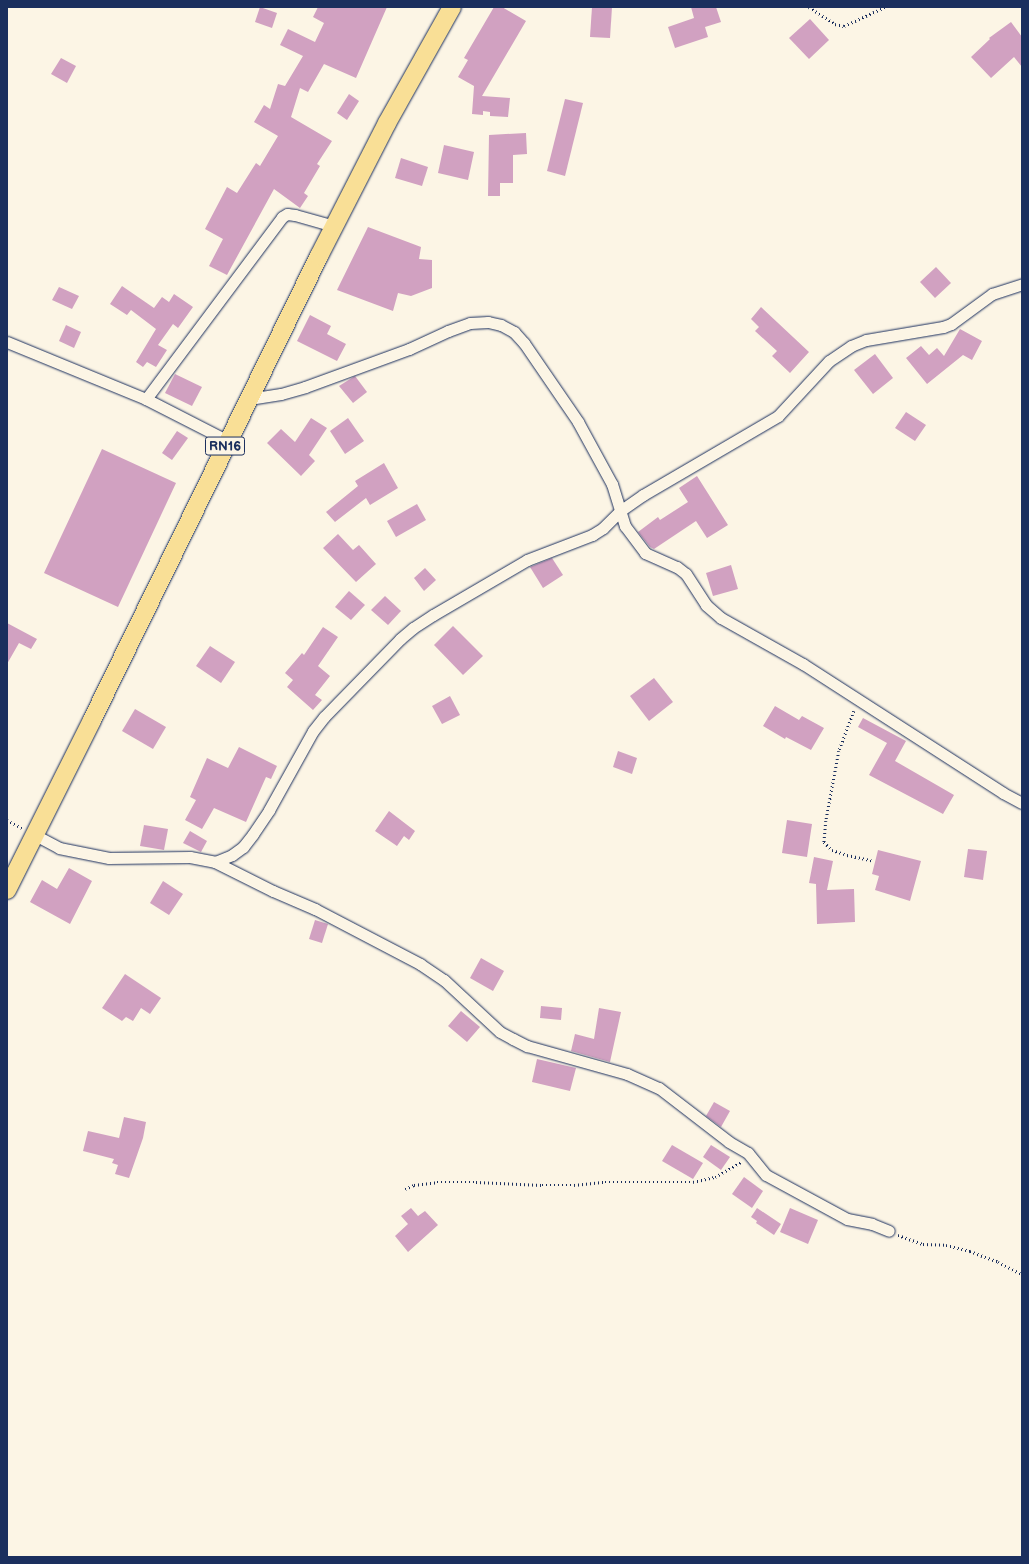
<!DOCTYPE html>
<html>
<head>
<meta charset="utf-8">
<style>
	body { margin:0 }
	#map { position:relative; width:1029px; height:1564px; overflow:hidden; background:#fcf5e5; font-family:"Balsamiq Sans",sans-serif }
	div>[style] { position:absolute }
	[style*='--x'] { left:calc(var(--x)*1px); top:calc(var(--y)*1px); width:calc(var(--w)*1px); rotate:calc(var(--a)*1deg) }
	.building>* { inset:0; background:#d1a1c1 }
	.path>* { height:2.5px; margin-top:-1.25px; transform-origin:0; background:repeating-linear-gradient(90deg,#1b2f5e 0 1px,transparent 0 4px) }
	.roads { filter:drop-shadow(0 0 1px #1b2f5e) drop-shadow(0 0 1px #1b2f5e) }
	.minor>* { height:11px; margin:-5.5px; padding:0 5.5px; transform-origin:5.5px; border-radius:5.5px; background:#fcf5e5 }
	.primary>* { height:18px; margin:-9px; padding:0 9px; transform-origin:9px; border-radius:9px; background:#f9df96 }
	span { translate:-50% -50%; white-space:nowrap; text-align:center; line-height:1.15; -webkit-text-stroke:3px #fcf5e5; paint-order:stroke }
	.shield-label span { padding:1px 3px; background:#fcf5e5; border:1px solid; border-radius:3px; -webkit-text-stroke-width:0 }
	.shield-label { font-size:13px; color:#1b2f5e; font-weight:700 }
	.frame { position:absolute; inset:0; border:8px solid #1b2f5e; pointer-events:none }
</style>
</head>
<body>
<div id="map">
	<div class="building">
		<div style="clip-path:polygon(260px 7px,277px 13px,272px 28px,255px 22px)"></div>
		<div style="clip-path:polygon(318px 7px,387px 7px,356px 78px,324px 64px,308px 92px,300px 88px,291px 117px,332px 141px,317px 164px,320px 166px,304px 193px,308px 196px,300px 208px,274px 189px,227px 275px,209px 266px,223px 239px,205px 229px,227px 187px,237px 193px,256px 163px,260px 166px,278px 136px,254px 122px,264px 105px,270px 109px,278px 84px,285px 86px,303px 56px,280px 45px,288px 29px,315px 42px,324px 23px,313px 17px)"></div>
		<div style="clip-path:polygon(494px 7px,502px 7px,526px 21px,482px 96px,510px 98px,508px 117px,490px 116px,490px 112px,483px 111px,483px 115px,472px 114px,474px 86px,458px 77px,468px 60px,464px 58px)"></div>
		<div style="clip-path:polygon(592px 7px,612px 7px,610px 38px,590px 37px)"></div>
		<div style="clip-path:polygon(691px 7px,716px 7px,721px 22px,705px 27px,708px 37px,675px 48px,668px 27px,694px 18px)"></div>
		<div style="clip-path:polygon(810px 19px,829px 40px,809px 59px,789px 38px)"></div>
		<div style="clip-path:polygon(1011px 22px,1022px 37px,1022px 67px,1014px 57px,991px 78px,971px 57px,990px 39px,989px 38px)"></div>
		<div style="clip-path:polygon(61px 58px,76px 66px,67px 83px,51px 74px)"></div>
		<div style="clip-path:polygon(349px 94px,359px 101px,347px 120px,337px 113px)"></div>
		<div style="clip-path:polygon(565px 99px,583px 103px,565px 176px,547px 171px)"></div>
		<div style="clip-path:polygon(526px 133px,527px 154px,513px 155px,513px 183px,500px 183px,500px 196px,488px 196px,489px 135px)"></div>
		<div style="clip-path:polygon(444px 145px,474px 152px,468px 180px,438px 173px)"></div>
		<div style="clip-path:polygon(401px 158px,428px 167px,422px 186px,395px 178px)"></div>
		<div style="clip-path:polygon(368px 227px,421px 247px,419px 259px,432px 260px,432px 288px,411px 296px,398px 293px,393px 311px,337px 290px)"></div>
		<div style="clip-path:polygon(936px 267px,951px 283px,935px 298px,920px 282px)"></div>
		<div style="clip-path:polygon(122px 286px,154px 308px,162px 297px,169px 302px,174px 294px,193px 307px,178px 328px,173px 324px,158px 345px,167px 350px,156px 367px,147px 362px,143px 367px,136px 362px,156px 329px,131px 310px,127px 315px,110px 304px)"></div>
		<div style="clip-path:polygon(59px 287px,79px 296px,72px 309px,52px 300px)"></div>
		<div style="clip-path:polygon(761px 307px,809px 352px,790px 373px,772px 356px,777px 351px,755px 331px,759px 327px,751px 319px)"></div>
		<div style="clip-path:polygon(310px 315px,331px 326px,327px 334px,346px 344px,337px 361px,297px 341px)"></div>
		<div style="clip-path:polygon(66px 325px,81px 332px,74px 348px,59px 341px)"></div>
		<div style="clip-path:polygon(960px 329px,982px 341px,972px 360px,963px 355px,927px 384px,906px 358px,921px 346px,929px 355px,937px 348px,944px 356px)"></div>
		<div style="clip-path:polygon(875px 354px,893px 378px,873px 394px,854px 370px)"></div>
		<div style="clip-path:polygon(175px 374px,202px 387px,192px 406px,165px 393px)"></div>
		<div style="clip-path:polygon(355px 376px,367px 392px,353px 403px,339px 386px)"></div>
		<div style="clip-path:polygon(906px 412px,926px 425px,915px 441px,895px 428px)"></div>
		<div style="clip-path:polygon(311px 418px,327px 428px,309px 455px,315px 461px,301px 476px,267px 443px,281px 429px,295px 442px)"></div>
		<div style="clip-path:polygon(348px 418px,364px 441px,345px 454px,330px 431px)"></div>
		<div style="clip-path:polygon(177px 431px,188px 438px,172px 460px,162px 453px)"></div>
		<div style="clip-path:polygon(102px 449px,176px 483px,118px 607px,44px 573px)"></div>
		<div style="clip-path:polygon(384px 463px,398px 488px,370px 505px,366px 498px,335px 522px,326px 512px,358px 486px,355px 481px)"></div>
		<div style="clip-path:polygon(697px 476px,728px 525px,707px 538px,696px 521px,654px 549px,650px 547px,638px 532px,658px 517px,660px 520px,688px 502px,679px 488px)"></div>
		<div style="clip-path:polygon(417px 504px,426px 520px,396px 537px,387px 521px)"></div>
		<div style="clip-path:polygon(338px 534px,353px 550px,359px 545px,376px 564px,356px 582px,323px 548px)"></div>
		<div style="clip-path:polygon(552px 558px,563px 575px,543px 588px,530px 567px)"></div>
		<div style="clip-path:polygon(731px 565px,738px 589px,713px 596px,706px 573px)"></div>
		<div style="clip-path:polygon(425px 568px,436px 580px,424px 591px,414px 578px)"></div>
		<div style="clip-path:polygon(349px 591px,365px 605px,351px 620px,335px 607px)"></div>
		<div style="clip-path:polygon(385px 596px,401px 611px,388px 625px,371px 610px)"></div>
		<div style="clip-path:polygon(7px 623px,37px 639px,31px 649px,19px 643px,7px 664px)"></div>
		<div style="clip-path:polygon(453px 626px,483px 656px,463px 675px,434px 645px)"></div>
		<div style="clip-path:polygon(323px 627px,338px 637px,318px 666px,330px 676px,315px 695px,322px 700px,313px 710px,287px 687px,293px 680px,285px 673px,302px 653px,304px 655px)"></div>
		<div style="clip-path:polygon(210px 646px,235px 662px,221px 683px,196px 666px)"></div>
		<div style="clip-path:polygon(654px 678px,673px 702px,649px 721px,630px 696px)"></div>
		<div style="clip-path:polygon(450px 696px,460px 715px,442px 724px,432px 706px)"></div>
		<div style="clip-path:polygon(775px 706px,799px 720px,802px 716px,824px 728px,811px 750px,786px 737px,785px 739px,763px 726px)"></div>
		<div style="clip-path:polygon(135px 709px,166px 727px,153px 749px,122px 731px)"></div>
		<div style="clip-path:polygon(863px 718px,906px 741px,895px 761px,954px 795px,943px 814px,869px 775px,887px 743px,858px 727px)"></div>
		<div style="clip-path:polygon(239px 747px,277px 766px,271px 779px,266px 777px,246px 822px,214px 808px,202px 829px,185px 820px,196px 800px,190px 797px,207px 758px,228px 768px)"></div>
		<div style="clip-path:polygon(618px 751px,637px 758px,632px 774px,613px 767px)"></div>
		<div style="clip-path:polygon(389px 811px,415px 831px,409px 840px,404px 836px,397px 846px,375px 831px)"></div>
		<div style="clip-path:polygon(787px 820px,812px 824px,807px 857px,782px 853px)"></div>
		<div style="clip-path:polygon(144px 825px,168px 829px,164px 850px,140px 846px)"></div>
		<div style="clip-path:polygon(190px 831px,207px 841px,201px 852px,183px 843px)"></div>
		<div style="clip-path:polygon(968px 849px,987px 851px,983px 880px,964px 877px)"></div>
		<div style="clip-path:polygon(878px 850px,921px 861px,910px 901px,875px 890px,879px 876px,872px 874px)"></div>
		<div style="clip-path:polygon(814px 857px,833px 861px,827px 890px,854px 889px,855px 922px,817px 924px,816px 884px,809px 883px)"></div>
		<div style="clip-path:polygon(69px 868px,92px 881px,70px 924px,30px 902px,42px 880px,57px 889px)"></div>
		<div style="clip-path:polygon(163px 881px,183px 894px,169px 915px,150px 903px)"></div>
		<div style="clip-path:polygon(315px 920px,328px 924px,322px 943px,309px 939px)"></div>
		<div style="clip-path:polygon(481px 958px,504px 971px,493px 991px,470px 978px)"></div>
		<div style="clip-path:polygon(125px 974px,161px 998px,150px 1014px,141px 1008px,133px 1021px,126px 1017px,122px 1021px,102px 1008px)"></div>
		<div style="clip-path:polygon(541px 1006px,562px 1008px,561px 1020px,540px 1018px)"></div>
		<div style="clip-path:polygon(599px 1008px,621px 1012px,610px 1062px,571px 1051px,575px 1034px,594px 1039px)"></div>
		<div style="clip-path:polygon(461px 1011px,480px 1027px,467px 1042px,448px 1026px)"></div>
		<div style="clip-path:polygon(537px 1059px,576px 1068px,570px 1091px,532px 1082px)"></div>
		<div style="clip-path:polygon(714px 1102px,730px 1111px,721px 1127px,706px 1116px)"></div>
		<div style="clip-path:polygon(124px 1117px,146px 1122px,143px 1138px,129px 1178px,115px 1174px,118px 1165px,112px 1163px,114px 1159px,83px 1151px,88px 1131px,119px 1138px)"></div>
		<div style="clip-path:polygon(672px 1145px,703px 1163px,693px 1179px,662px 1161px)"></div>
		<div style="clip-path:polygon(711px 1145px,730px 1157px,721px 1170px,703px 1157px)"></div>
		<div style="clip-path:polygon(744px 1177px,763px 1191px,752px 1208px,732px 1194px)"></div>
		<div style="clip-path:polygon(411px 1208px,418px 1216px,425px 1211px,438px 1225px,408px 1252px,395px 1236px,408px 1224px,401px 1216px)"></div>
		<div style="clip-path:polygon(757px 1208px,781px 1224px,774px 1235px,756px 1223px,757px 1221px,751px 1217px)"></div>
		<div style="clip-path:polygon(790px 1208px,818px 1220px,808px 1244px,780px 1232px)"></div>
	</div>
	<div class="path">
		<div style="--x:809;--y:7;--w:31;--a:33"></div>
		<div style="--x:835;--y:24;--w:9;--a:13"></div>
		<div style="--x:844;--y:26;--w:45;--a:-24.9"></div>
		<div style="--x:854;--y:711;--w:43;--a:110.6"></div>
		<div style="--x:839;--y:751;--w:71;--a:100.5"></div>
		<div style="--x:826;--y:821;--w:21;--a:95"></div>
		<div style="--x:824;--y:842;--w:11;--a:45"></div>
		<div style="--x:832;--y:850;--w:16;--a:18"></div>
		<div style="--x:847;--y:855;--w:25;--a:12"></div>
		<div style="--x:7;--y:820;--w:17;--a:28"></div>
		<div style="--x:405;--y:1189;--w:10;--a:-24"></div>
		<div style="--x:414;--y:1185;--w:23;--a:-7"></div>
		<div style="--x:437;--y:1182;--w:39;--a:0"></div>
		<div style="--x:476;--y:1182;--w:66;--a:2.6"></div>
		<div style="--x:542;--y:1185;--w:32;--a:0"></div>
		<div style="--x:574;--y:1185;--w:31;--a:-6"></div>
		<div style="--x:605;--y:1182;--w:88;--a:0"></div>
		<div style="--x:693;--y:1182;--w:23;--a:-13"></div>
		<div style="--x:715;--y:1177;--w:30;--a:-30"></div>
		<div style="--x:898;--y:1235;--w:27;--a:20"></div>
		<div style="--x:923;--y:1244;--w:23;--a:2"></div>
		<div style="--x:946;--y:1245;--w:25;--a:14"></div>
		<div style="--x:970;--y:1251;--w:30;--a:21"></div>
		<div style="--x:998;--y:1262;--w:27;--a:27"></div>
	</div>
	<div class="roads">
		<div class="minor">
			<div style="--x:7;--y:342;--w:150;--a:22.3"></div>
			<div style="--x:146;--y:399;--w:92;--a:27.1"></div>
			<div style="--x:146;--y:399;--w:227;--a:-53.2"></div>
			<div style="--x:282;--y:217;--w:6;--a:-31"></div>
			<div style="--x:287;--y:214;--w:8;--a:7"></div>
			<div style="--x:295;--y:215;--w:41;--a:15.8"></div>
			<div style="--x:249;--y:399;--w:32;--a:-9"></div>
			<div style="--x:281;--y:394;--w:25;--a:-16"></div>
			<div style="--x:305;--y:387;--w:111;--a:-20.1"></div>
			<div style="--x:409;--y:349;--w:43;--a:-24.8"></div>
			<div style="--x:448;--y:331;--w:23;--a:-20"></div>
			<div style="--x:470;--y:323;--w:18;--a:-3"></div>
			<div style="--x:488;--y:322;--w:13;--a:13"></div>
			<div style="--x:501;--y:325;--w:15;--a:28"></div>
			<div style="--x:514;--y:332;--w:15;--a:48"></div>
			<div style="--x:524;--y:343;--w:96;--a:55.6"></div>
			<div style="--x:578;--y:422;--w:71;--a:61.3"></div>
			<div style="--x:612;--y:484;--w:44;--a:72.8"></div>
			<div style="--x:625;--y:526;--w:34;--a:53"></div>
			<div style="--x:645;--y:553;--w:35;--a:24"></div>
			<div style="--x:677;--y:567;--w:11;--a:38"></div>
			<div style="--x:686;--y:574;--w:37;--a:57"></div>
			<div style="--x:706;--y:605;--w:20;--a:41"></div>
			<div style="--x:721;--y:618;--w:94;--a:29.3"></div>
			<div style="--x:803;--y:664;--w:238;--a:32.8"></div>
			<div style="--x:1003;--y:793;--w:21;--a:28"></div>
			<div style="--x:35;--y:835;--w:27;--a:28"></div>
			<div style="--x:59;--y:848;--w:51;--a:11.3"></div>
			<div style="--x:109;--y:858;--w:81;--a:-0.7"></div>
			<div style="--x:190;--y:857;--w:25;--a:11"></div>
			<div style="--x:215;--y:862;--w:18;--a:-22"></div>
			<div style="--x:232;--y:855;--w:14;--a:-36"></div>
			<div style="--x:243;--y:847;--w:16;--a:-52"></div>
			<div style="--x:253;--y:834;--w:29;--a:-56"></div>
			<div style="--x:269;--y:810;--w:90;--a:-60.9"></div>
			<div style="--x:313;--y:731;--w:18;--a:-52"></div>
			<div style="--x:324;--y:717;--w:109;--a:-45.7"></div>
			<div style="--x:400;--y:639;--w:17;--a:-40"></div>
			<div style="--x:413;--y:628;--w:24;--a:-33"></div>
			<div style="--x:433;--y:615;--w:109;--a:-30.3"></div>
			<div style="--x:527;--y:560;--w:70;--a:-21"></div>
			<div style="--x:592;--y:535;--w:13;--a:-32"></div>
			<div style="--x:603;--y:528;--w:24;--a:-45"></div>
			<div style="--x:620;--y:511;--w:28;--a:-35"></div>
			<div style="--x:643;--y:495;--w:156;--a:-30.3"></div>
			<div style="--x:778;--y:416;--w:75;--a:-47.2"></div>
			<div style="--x:829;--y:361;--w:27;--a:-34"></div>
			<div style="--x:851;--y:346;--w:16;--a:-22"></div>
			<div style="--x:866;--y:340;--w:78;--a:-9.6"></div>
			<div style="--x:943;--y:327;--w:9;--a:-21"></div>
			<div style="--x:951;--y:324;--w:51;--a:-36.2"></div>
			<div style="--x:992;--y:294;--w:32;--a:-18"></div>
			<div style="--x:215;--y:862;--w:65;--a:26.6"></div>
			<div style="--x:273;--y:891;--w:46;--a:23.2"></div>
			<div style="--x:315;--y:909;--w:119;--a:27.6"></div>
			<div style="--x:420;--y:964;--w:29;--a:34"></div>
			<div style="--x:444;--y:980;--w:76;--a:42.9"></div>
			<div style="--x:500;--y:1032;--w:15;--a:28"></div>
			<div style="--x:513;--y:1039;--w:16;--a:27"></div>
			<div style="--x:527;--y:1046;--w:104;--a:15.6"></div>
			<div style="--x:627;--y:1074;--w:35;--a:24"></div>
			<div style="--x:659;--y:1088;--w:88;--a:37.6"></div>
			<div style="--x:729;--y:1142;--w:22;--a:30"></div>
			<div style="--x:748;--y:1153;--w:28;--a:51"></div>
			<div style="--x:766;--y:1175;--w:92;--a:28.5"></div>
			<div style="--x:847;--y:1219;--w:25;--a:11"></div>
			<div style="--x:872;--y:1224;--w:18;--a:22"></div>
		</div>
		<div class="primary">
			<div style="--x:7;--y:890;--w:190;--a:-63.4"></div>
			<div style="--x:92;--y:720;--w:517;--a:-63.93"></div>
			<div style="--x:319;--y:256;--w:149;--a:-62.9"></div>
			<div style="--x:387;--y:123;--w:133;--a:-60.7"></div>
		</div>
	</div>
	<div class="shield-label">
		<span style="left:225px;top:446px">RN16</span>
	</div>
	<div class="frame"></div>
</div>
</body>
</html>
